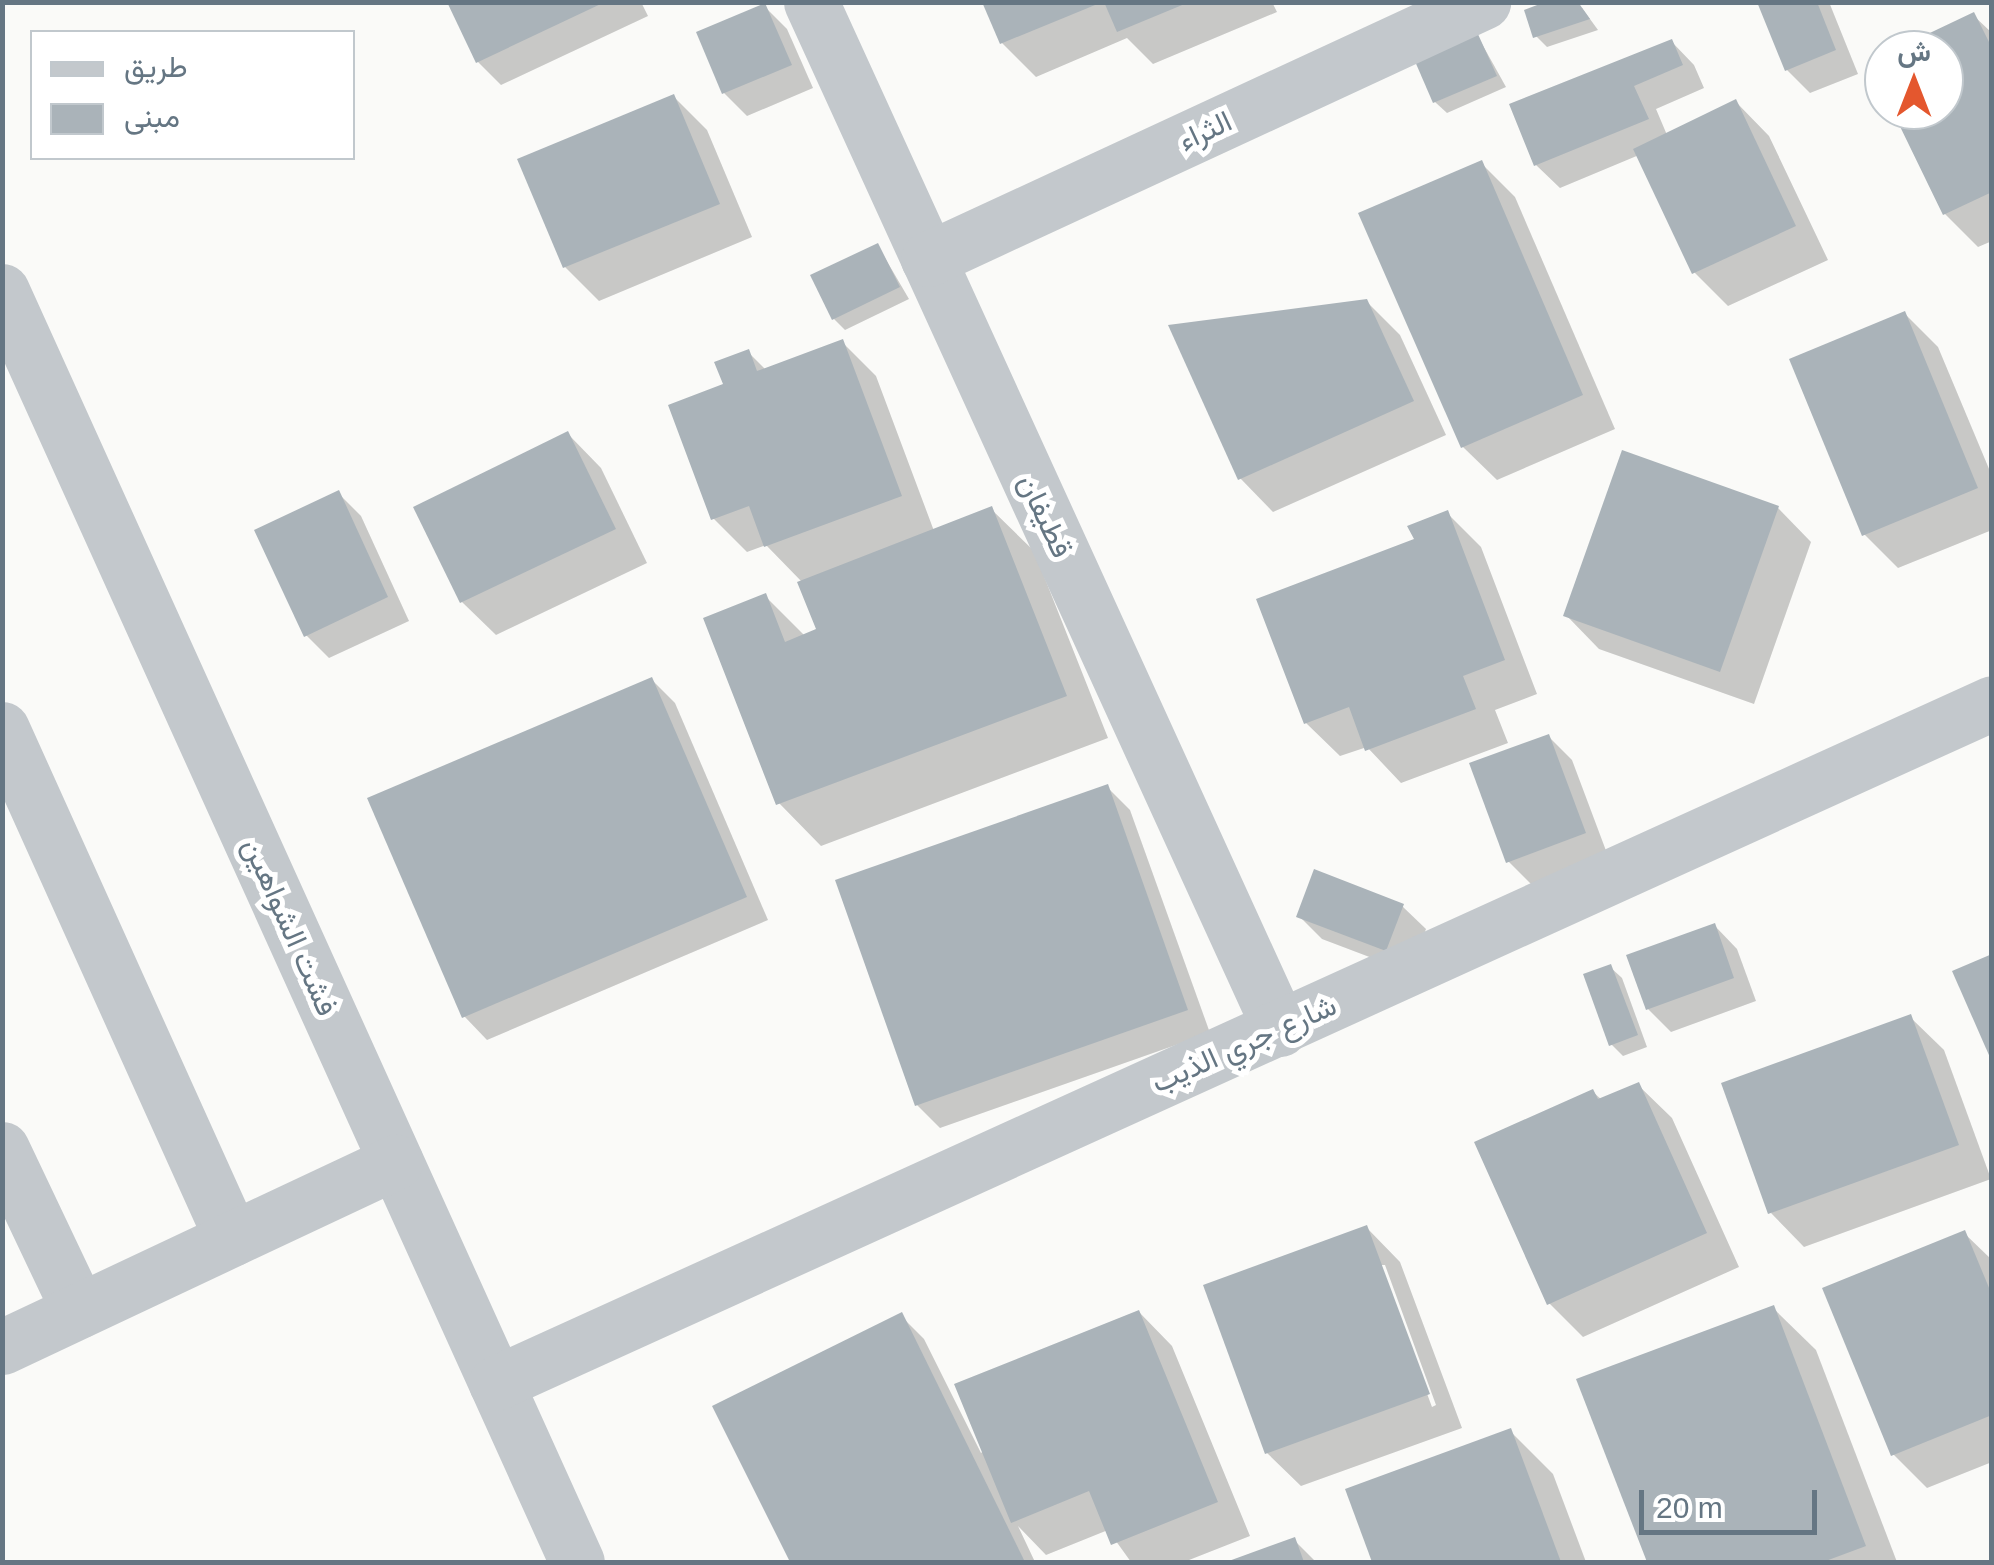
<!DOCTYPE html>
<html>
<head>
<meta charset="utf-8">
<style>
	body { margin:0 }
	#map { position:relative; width:1994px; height:1565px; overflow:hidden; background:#fafaf8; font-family:Helvetica,Vazirmatn,sans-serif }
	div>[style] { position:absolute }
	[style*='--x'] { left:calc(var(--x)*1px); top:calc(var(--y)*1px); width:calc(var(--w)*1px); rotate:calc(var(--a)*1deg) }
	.shadow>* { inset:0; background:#0003 }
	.building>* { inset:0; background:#aab3b9 }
	.minor>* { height:55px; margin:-27.5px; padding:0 27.5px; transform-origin:27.5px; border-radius:27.5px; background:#c3c8cc }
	span { translate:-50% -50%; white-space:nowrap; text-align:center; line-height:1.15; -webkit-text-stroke:10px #fff; paint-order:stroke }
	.street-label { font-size:30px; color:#657683 }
	.frame { position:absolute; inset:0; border:5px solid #657683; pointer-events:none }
	.legend { position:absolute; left:30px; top:30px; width:325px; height:130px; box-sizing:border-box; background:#fff; border:2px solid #c1c8cd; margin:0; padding:12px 18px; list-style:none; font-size:30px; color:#657683 }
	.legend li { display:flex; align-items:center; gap:20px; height:50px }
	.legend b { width:50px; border:2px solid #c1c8cd }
	.north { position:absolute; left:1864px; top:30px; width:100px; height:100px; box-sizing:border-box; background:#fff; border:2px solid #c1c8cd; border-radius:50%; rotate:0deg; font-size:28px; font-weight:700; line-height:40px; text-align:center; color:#657683 }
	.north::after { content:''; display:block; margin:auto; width:35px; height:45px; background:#e4572e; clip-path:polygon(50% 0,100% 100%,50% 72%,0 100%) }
	.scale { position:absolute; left:1639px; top:1490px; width:178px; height:45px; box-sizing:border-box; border:5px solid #657683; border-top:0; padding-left:12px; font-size:30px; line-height:35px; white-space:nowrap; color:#657683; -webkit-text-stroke:8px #fff; paint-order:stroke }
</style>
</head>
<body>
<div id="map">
	<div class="shadow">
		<div style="clip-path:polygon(450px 2px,641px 2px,648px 16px,501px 85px,478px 62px)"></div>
		<div style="clip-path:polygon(985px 2px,1272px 2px,1277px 12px,1153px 64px,1127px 38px,1036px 77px,1002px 43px)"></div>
		<div style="clip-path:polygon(1759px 2px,1829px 2px,1858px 74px,1810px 93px,1787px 70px)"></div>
		<div style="clip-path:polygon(764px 6px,787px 29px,813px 88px,747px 116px,724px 93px)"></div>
		<div style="clip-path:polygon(1582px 8px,1598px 30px,1547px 47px,1536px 36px)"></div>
		<div style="clip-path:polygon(1973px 15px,1992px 33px,1992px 241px,1978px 247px,1945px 214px,1895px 110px,1944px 110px,1944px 50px,1900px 50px)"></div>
		<div style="clip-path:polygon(1477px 35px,1506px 87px,1447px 113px,1435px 102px)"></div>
		<div style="clip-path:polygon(1671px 41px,1694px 65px,1704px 88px,1656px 109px,1667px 135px,1736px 102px,1769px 136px,1828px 260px,1728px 306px,1695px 273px,1639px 155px,1560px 188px,1536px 165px)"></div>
		<div style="clip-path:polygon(673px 96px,707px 130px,752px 237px,599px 301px,565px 267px)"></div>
		<div style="clip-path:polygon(1481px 163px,1515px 197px,1615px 429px,1497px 480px,1463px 447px)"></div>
		<div style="clip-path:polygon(878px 246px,909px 299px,845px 330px,834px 319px)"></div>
		<div style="clip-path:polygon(1366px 301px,1400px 335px,1446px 435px,1273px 512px,1240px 478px)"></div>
		<div style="clip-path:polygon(1905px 314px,1938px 347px,1992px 476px,1992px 530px,1898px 568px,1864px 534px)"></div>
		<div style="clip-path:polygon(842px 342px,876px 376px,934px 531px,991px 509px,1034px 551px,1108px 738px,821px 846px,779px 803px,765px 596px,805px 636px,819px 630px,802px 582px,766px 545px,747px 552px,713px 518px,726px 386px,748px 352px,766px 370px)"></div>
		<div style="clip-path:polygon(568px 434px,601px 468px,647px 563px,496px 635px,462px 602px)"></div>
		<div style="clip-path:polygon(338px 493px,361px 516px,409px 621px,329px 658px,306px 635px)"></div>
		<div style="clip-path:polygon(1778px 508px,1811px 542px,1754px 704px,1599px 649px,1566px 615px)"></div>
		<div style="clip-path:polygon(1447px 513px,1481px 547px,1537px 694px,1495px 710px,1508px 743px,1401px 783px,1367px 747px,1340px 756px,1306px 723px,1417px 541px)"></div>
		<div style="clip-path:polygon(652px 680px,675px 703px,768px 920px,487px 1040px,464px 1016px)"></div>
		<div style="clip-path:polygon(1549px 737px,1572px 760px,1608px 856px,1531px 884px,1508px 861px)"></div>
		<div style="clip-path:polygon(1107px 787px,1130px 810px,1210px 1033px,940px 1128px,917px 1105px)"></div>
		<div style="clip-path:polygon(1402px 906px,1426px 929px,1409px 972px,1322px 939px,1299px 916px)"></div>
		<div style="clip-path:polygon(1714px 925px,1737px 949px,1756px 1001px,1671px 1032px,1648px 1009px)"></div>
		<div style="clip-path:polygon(1610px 967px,1622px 978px,1647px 1047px,1623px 1056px,1612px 1045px)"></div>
		<div style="clip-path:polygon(1910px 1017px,1944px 1050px,1991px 1179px,1804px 1247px,1771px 1213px)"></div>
		<div style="clip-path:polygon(1638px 1085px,1672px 1118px,1739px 1267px,1583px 1337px,1549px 1303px,1593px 1092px,1602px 1100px)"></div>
		<div style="clip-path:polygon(evenodd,1367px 1228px,1400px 1262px,1462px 1428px,1301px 1486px,1267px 1453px,1367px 1228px,1379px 1265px,1385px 1265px,1436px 1405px,1432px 1407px,1379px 1265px)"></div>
		<div style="clip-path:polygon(1964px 1233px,1992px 1260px,1992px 1462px,1927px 1488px,1893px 1454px)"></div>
		<div style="clip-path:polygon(1773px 1308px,1816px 1350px,1897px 1562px,1649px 1562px,1580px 1381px)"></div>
		<div style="clip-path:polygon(1139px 1312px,1172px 1346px,1250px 1536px,1184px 1562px,1131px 1562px,1108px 1530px,1046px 1555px,1018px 1526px,1035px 1562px,793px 1562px,716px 1407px,901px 1316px,924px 1339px,981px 1453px)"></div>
		<div style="clip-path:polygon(1510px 1431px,1553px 1474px,1586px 1562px,1375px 1562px,1348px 1491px)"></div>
		<div style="clip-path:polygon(1294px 1540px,1316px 1562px,1231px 1562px)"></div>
	</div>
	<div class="building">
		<div style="clip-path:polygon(447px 2px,605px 2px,476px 63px)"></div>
		<div style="clip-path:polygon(982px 2px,1100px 2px,1100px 3px,1000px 44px)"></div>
		<div style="clip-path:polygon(1104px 2px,1187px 2px,1187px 3px,1117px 32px)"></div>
		<div style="clip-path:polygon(1545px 2px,1578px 2px,1590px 19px,1533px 38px,1524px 10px)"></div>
		<div style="clip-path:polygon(1757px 2px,1817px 2px,1836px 50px,1785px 71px)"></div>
		<div style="clip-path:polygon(765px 3px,792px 65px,722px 94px,696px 32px)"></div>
		<div style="clip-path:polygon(1974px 12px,1992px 48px,1992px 192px,1943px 215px,1892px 110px,1944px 110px,1944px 50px,1894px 50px)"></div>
		<div style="clip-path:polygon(1477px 32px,1497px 76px,1433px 103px,1414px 59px)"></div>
		<div style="clip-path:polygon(1672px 39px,1683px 65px,1634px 86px,1649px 119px,1534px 166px,1509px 104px)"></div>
		<div style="clip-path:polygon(1884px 55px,1884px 94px,1869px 62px)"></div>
		<div style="clip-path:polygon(674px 94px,720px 204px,563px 268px,517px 159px)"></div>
		<div style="clip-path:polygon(1736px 99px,1796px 226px,1692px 274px,1633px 149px)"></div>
		<div style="clip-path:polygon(1482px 160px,1583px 395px,1461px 448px,1358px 213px)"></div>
		<div style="clip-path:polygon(878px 243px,900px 287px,832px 320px,810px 275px)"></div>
		<div style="clip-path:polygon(1367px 299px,1414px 401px,1238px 480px,1168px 325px)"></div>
		<div style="clip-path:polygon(1905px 311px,1978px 488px,1862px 536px,1789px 359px)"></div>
		<div style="clip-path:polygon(843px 339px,902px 496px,764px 547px,749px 506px,711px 520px,668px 405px,723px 384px,714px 362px,749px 349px,757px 371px)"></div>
		<div style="clip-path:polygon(568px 431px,616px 529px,460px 603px,413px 507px)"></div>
		<div style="clip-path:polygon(1622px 450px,1779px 506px,1720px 672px,1563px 616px)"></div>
		<div style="clip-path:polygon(339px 490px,388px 597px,304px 637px,254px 530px)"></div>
		<div style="clip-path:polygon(992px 506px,1067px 696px,776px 805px,703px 618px,766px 593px,785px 642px,816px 629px,797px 582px)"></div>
		<div style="clip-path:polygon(1448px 510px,1505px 660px,1463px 676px,1476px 709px,1365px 751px,1349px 707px,1304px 724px,1256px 599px,1414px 539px,1407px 526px)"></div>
		<div style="clip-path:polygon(652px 677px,747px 897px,462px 1018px,367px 798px)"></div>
		<div style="clip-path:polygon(1549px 734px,1586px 833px,1506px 863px,1469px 763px)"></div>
		<div style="clip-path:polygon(1108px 784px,1188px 1010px,915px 1106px,835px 880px)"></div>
		<div style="clip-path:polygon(1314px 869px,1404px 904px,1386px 951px,1296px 917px)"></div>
		<div style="clip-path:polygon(1715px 923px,1734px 978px,1646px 1010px,1626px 955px)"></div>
		<div style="clip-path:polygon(1992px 954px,1992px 1062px,1952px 971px)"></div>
		<div style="clip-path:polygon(1611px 964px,1638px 1035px,1609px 1046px,1583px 974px)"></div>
		<div style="clip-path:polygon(1911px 1014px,1959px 1145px,1768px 1214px,1721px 1083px)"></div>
		<div style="clip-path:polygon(1639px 1082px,1707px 1233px,1547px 1305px,1474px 1142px,1593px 1089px,1598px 1099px)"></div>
		<div style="clip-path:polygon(1367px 1225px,1430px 1394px,1265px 1454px,1203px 1285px)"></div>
		<div style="clip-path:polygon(1965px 1230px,1992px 1295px,1992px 1415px,1891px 1456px,1822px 1288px)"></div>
		<div style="clip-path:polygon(1774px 1305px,1866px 1546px,1823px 1562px,1647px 1562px,1576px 1379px)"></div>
		<div style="clip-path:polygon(1139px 1310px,1218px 1502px,1111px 1545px,1089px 1491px,1011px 1523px,954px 1384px)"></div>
		<div style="clip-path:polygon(902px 1312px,1025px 1562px,790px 1562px,712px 1406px)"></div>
		<div style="clip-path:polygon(1511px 1428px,1561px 1562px,1372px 1562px,1345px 1489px)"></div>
		<div style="clip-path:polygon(1295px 1537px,1304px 1562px,1226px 1562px)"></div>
	</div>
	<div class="minor">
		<div style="--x:811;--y:2;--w:1129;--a:65.46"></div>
		<div style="--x:928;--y:259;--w:612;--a:-24.85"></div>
		<div style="--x:2;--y:291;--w:1395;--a:65.66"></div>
		<div style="--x:2;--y:729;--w:559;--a:65.73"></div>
		<div style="--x:2;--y:1149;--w:179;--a:64.6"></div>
		<div style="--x:2;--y:1347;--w:435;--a:-25.2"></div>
		<div style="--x:496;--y:1383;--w:1643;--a:-24.44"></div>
	</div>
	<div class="street-label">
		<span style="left:1205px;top:131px;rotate:-25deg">الثراء</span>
		<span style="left:1045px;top:516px;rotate:65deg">قطيفان</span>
		<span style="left:290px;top:927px;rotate:66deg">فشت الشواهين</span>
		<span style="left:1244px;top:1044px;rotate:-24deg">شارع جري الذيب</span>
	</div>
	<div class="frame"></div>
	<ul class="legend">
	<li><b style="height:12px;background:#c3c8cc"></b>طريق</li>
	<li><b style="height:28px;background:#aab3b9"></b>مبنى</li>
	</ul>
	<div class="north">ش</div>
	<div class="scale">20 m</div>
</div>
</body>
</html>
